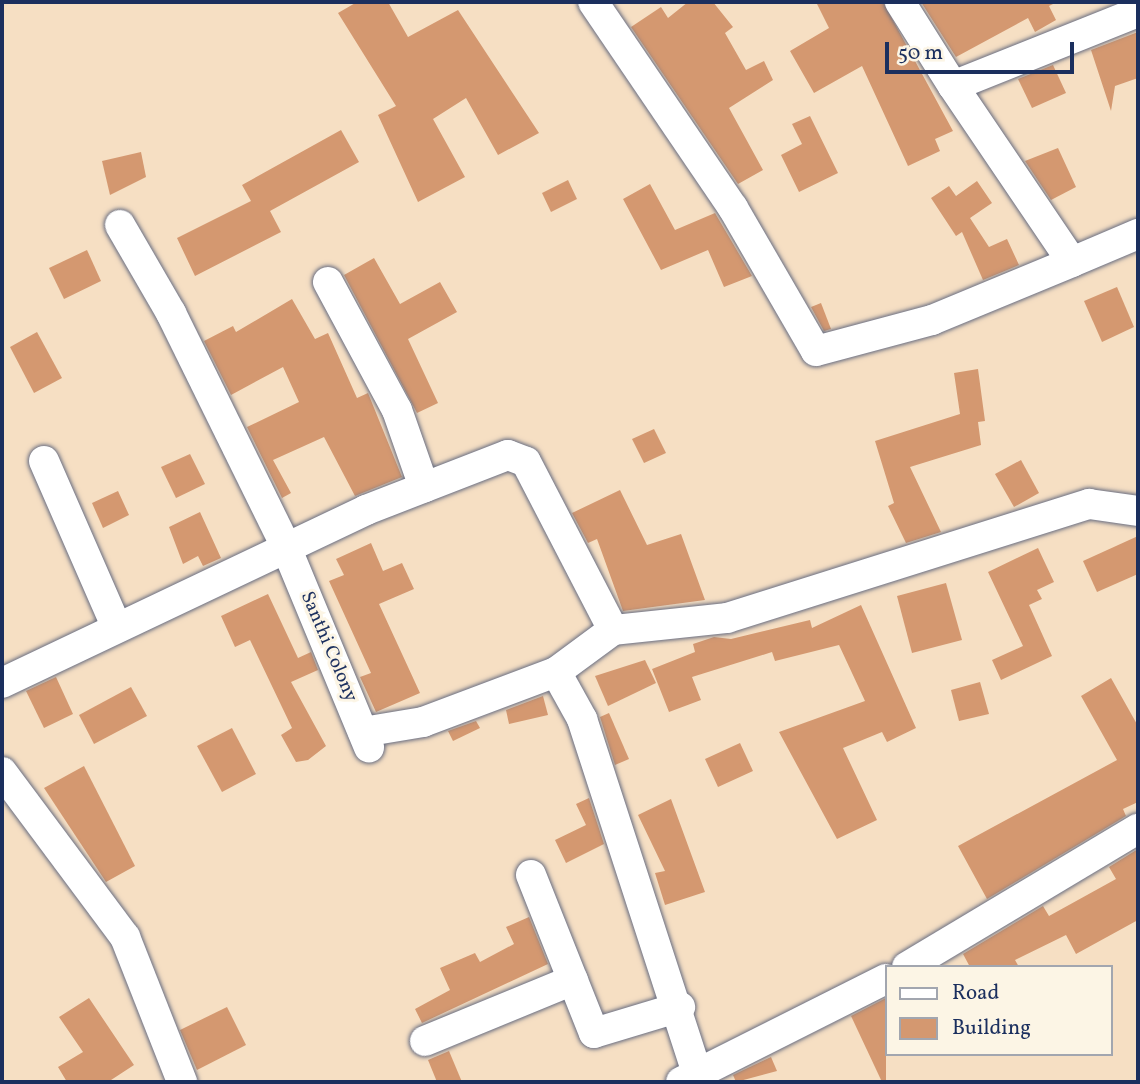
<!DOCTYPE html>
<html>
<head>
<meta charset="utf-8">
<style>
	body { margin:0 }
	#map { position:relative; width:1140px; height:1084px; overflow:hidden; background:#f6dfc3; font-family:Vollkorn,serif }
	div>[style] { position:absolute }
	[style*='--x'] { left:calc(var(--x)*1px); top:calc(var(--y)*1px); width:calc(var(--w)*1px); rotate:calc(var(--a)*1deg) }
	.building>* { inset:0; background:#d49870 }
	.roads { filter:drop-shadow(0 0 2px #686d81) drop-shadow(0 0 2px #686d81) }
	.minor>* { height:30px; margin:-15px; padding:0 15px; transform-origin:15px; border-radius:15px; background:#fff }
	span { translate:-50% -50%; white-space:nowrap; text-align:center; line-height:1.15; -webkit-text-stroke:6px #fcf5e5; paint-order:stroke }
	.street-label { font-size:19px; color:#1b2f5e }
	.frame { position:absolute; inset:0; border:4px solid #1b2f5e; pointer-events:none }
	.legend { position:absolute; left:885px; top:965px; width:228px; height:91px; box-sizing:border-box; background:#fcf5e5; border:2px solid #a2a6af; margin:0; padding:9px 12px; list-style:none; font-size:21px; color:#1b2f5e }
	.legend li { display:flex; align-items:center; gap:14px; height:35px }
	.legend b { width:35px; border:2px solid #a2a6af }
	.scale { position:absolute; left:885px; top:42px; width:189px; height:32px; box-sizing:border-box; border:4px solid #1b2f5e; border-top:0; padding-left:9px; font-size:21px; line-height:24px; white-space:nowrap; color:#1b2f5e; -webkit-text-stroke:5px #fcf5e5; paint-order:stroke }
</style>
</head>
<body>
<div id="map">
	<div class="building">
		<div style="clip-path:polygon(357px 2px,388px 2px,408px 37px,458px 10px,539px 133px,498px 155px,466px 98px,433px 119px,465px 177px,418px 202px,378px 115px,396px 106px,338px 13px)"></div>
		<div style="clip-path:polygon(688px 2px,713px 2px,733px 27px,725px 33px,746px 70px,764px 61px,773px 80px,729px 108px,763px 170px,738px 184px,631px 27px,661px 7px,668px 18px)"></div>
		<div style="clip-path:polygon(816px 2px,883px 2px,953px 131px,935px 139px,940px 151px,908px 166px,862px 66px,814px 93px,790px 51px,829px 28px)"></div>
		<div style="clip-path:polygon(921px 2px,1057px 2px,1049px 6px,1056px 20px,1035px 32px,1028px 18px,956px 57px)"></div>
		<div style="clip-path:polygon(1138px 32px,1138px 78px,1115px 86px,1111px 111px,1091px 50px)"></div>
		<div style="clip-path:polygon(1053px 65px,1066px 93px,1032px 108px,1018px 79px)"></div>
		<div style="clip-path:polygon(810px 116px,838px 173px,799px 192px,781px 155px,802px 144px,792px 124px)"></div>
		<div style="clip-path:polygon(341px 130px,359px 162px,270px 211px,281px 232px,195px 276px,177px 238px,251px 201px,242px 185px)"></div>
		<div style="clip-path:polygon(1058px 148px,1076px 187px,1051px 200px,1025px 161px)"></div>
		<div style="clip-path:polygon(141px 152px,146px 177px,110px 195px,102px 161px)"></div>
		<div style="clip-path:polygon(568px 180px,577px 199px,551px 212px,542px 193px)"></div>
		<div style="clip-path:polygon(977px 181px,992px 203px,970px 218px,989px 247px,1007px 239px,1019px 265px,983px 280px,962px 232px,956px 236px,931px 198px,949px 186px,956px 196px)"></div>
		<div style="clip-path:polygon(650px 184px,675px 230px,715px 213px,752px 276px,724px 287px,708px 250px,661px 270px,623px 199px)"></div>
		<div style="clip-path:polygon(87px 250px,101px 281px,64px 299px,49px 268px)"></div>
		<div style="clip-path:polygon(374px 258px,400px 304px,440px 282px,457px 312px,408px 339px,438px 403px,417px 413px,344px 275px)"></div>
		<div style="clip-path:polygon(1117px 287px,1134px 327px,1102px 342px,1084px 301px)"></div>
		<div style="clip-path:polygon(292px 299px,315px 339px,328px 333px,357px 398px,368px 393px,402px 477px,355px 496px,324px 437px,273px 460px,291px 493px,282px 498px,247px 427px,299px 402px,283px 367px,231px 395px,204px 341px,233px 326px,236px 332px)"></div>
		<div style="clip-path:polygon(821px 303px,831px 329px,824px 331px,811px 307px)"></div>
		<div style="clip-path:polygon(37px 332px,62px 378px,34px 393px,10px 347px)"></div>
		<div style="clip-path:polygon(978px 369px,985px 421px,978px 422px,981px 445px,910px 467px,941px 532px,906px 543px,888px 506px,894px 503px,875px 441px,960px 414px,954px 373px)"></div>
		<div style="clip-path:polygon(654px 429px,666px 453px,644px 463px,632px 439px)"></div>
		<div style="clip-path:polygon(190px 454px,205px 484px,176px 498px,161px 467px)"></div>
		<div style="clip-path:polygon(1021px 460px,1039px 493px,1014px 507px,995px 474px)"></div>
		<div style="clip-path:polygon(620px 490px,647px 545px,681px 534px,705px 600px,623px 611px,597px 539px,588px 543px,572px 513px)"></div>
		<div style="clip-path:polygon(118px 491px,129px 515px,103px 528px,92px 503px)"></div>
		<div style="clip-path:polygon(200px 512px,221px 558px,203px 566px,198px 556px,183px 564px,169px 527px)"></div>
		<div style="clip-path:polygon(1138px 536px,1138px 574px,1097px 592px,1083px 561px)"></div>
		<div style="clip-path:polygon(371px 543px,383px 571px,402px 563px,414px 589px,379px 604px,420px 693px,376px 712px,360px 677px,371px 673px,329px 581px,344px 575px,336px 559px)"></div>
		<div style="clip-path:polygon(1038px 548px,1054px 582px,1037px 590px,1042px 599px,1029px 605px,1052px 656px,1001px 680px,992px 660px,1023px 646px,988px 572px)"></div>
		<div style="clip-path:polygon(946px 583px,962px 640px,912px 653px,897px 596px)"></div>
		<div style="clip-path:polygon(268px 594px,298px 658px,311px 652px,318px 670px,291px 682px,326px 746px,308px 760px,296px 762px,281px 735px,292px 728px,250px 640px,235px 647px,221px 616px)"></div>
		<div style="clip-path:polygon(861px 605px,916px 728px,887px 742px,882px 732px,843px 748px,877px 820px,837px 839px,779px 732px,865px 701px,839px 645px,775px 661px,772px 652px,692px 677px,701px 700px,669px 712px,652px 669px,695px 652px,693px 644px,714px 637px,731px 639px,810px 620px,812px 628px)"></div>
		<div style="clip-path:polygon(645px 660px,656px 683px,608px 706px,595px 676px)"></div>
		<div style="clip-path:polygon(56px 677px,73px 714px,44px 728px,26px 691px)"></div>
		<div style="clip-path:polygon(1111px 678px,1138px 726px,1138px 802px,1123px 809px,1126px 816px,987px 899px,958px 846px,1117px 760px,1081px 696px)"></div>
		<div style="clip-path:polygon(980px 682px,989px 714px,959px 721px,951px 690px)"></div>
		<div style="clip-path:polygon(131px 687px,147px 716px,94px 744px,79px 715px)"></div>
		<div style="clip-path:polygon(543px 696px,548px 715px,509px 724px,506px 710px)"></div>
		<div style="clip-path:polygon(609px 713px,629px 759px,615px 765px,600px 717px)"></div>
		<div style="clip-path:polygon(476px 721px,480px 728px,453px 741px,448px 731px)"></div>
		<div style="clip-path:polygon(232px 728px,256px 774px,222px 792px,197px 746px)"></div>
		<div style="clip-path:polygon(740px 743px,753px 771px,718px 787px,705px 759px)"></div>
		<div style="clip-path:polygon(84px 766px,135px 866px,106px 882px,44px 788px)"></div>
		<div style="clip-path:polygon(589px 798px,604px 844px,566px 863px,555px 840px,586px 825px,576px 804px)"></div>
		<div style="clip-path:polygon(671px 799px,705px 892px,665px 905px,655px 873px,665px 871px,638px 815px)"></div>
		<div style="clip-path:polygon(1138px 849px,1138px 920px,1076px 954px,1066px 935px,1015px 960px,1019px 967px,970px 967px,963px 954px,1043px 906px,1049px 916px,1116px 879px,1109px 867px)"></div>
		<div style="clip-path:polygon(529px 917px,548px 964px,422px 1023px,415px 1009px,450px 990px,440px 968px,475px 953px,480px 962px,514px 944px,506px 927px)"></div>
		<div style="clip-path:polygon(89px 998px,134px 1065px,108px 1082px,67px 1082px,58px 1067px,83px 1052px,59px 1017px)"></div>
		<div style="clip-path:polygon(886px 998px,886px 1082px,882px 1082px,851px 1016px)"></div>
		<div style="clip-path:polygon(227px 1007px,246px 1045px,197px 1070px,180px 1030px)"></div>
		<div style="clip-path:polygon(449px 1051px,462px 1082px,437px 1082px,428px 1060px)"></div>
		<div style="clip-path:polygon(771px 1057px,777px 1071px,736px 1082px,733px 1075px)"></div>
	</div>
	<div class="roads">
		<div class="minor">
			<div style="--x:593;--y:2;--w:249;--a:55.8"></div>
			<div style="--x:733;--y:208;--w:165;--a:59.9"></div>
			<div style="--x:816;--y:351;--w:120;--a:-15"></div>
			<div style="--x:932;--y:320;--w:152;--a:-22.5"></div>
			<div style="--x:900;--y:2;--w:99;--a:57.8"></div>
			<div style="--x:953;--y:86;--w:199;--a:-21.8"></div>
			<div style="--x:953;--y:86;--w:212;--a:55.9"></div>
			<div style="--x:1072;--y:262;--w:72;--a:-23"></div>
			<div style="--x:120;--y:225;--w:102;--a:59.9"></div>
			<div style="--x:171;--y:313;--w:261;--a:63.8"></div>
			<div style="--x:286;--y:547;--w:217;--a:67.5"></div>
			<div style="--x:328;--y:282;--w:145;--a:61.7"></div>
			<div style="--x:397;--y:410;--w:82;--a:70.7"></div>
			<div style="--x:44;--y:461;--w:180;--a:66.4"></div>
			<div style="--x:556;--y:672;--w:54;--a:61"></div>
			<div style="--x:582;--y:719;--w:382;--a:72"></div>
			<div style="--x:2;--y:683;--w:403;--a:-25.4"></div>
			<div style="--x:366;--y:510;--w:152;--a:-21.2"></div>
			<div style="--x:508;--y:455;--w:19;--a:21"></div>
			<div style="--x:526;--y:462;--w:189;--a:62.6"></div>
			<div style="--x:613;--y:630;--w:115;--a:-6"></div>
			<div style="--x:727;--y:618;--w:380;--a:-17.5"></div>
			<div style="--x:1089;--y:504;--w:49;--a:8.1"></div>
			<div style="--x:363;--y:732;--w:61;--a:-9.5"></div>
			<div style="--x:423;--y:722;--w:142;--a:-20.6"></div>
			<div style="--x:556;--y:672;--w:71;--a:-36.4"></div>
			<div style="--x:2;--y:772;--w:206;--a:53.3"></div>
			<div style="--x:125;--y:937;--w:156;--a:68.5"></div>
			<div style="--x:531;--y:875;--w:170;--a:68.3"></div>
			<div style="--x:594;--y:1033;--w:90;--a:-16.8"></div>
			<div style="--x:907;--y:967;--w:269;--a:-30.9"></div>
			<div style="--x:425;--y:1041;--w:160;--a:-22.4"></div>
			<div style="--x:681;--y:1082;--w:229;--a:-26.7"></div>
		</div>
	</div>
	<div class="street-label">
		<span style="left:328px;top:647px;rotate:67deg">Santhi Colony</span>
	</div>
	<div class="frame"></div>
	<ul class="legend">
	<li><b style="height:9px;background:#fff"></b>Road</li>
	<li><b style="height:19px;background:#d49870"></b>Building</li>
	</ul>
	<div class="scale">50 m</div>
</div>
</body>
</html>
